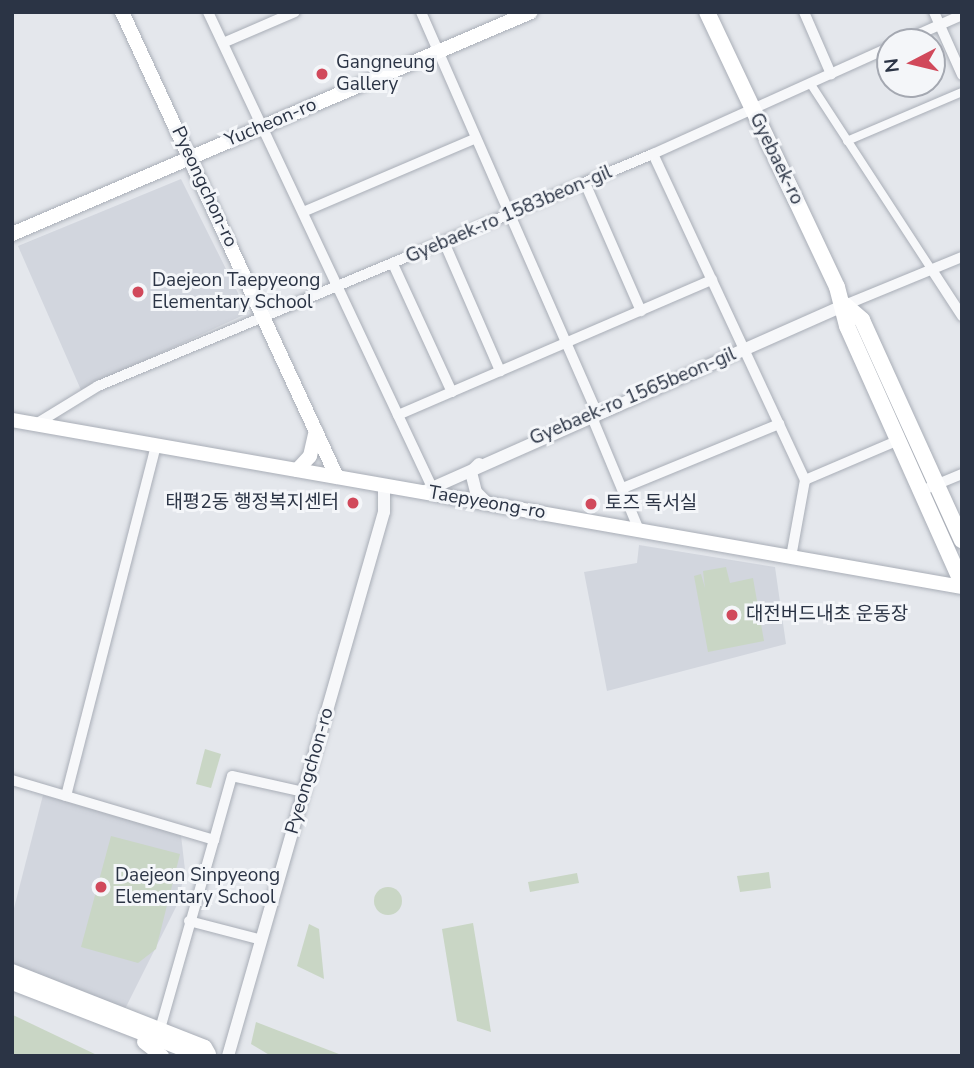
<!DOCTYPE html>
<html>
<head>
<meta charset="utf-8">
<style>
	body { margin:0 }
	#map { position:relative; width:974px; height:1068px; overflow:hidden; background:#e4e7ec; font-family:"Nunito Sans","Noto Sans KR",sans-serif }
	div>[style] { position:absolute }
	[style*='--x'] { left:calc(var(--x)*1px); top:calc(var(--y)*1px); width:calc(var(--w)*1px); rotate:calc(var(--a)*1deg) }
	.built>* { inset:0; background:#d2d6de }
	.green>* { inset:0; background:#c9d6c5 }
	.round { border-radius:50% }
	.roads { filter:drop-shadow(0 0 2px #a9aeb7) drop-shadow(0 0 2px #a9aeb7) }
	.pedestrian>* { height:8px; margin:-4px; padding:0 4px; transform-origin:4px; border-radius:4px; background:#f7f8fa }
	.minor>* { height:10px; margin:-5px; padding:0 5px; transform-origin:5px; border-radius:5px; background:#f7f8fa }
	.tertiary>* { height:12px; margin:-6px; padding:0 6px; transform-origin:6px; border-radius:6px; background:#f7f8fa }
	.secondary>* { height:14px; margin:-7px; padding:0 7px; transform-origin:7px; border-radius:7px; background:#fff }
	.primary>* { height:16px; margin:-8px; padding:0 8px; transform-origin:8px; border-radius:8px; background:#fff }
	.dots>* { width:19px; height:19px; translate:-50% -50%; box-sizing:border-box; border:4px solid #f4f6f9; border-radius:50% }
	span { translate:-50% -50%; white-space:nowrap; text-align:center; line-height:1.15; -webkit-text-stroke:6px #f4f6f9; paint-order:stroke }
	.poi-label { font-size:19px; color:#2b3445 }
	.left { translate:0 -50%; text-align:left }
	.right { translate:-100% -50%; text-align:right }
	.street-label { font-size:19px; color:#2b3445 }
	.frame { position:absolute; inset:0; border:14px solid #2b3445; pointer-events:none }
	.north { position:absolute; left:876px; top:28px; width:70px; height:70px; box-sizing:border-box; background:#f4f6f9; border:2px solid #a4a8b1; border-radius:50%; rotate:263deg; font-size:19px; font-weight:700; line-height:28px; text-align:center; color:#2b3445 }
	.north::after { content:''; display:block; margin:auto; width:24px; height:32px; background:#d1495b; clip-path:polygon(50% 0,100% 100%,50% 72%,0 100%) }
</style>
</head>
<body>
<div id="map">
	<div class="built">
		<div style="clip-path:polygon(181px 179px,248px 313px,81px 390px,18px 246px)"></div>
		<div style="clip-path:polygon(639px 545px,775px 567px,786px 644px,607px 691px,584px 572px,637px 563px)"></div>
		<div style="clip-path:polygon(43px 795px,181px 835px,185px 870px,178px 903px,125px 1009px,12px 966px,12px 916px)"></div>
	</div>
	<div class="green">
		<div style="clip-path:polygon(726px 567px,730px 583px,753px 578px,764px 641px,708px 652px,694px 576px,701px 574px,705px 588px,703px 571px)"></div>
		<div style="clip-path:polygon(205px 749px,221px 754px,211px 788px,196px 784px)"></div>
		<div style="clip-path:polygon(111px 836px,180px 854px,156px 949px,138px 963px,81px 947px)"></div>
		<div style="clip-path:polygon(769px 872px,771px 888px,740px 892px,737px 876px)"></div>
		<div style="clip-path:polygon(577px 873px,579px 883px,530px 892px,528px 882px)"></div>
		<div class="round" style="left:374px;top:887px;width:28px;height:28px"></div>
		<div style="clip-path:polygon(473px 923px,491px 1032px,457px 1021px,442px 929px)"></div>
		<div style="clip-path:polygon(309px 924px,319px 929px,324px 979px,297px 966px)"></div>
		<div style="clip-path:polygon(13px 1015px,99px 1056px,12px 1056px)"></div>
		<div style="clip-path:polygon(256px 1022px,344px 1056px,271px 1056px,251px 1044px)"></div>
	</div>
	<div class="roads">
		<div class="pedestrian">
			<div style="--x:810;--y:83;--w:223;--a:56.9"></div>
			<div style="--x:847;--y:141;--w:125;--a:-23.1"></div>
		</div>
		<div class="minor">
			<div style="--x:208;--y:12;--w:523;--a:64.76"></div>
			<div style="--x:421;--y:12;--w:436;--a:66.3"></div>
			<div style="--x:596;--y:411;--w:11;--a:100"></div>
			<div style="--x:594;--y:422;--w:117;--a:67.4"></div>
			<div style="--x:804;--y:12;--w:68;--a:66.5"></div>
			<div style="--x:934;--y:12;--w:69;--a:66"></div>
			<div style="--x:901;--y:42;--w:67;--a:-23.9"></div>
			<div style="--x:223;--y:43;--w:78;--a:-23.3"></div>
			<div style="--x:653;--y:154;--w:360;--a:65"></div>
			<div style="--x:805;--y:480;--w:78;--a:100.3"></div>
			<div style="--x:585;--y:183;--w:140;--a:66.4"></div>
			<div style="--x:303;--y:212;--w:186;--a:-23.1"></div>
			<div style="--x:444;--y:242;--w:141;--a:66.5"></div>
			<div style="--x:393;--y:264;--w:141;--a:65.3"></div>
			<div style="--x:932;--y:270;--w:55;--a:56.9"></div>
			<div style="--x:845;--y:305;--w:126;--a:-22.3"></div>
			<div style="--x:398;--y:415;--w:342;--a:-23.3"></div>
			<div style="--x:36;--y:424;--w:73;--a:-31.5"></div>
			<div style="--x:98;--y:386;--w:602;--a:-22.69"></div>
			<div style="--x:653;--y:154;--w:260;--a:-24.3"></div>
			<div style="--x:805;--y:480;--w:102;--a:-23.1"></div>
			<div style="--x:623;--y:488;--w:169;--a:-22.3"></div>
			<div style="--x:921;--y:491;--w:44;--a:-22.5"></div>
			<div style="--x:12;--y:780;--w:211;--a:16.5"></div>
			<div style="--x:214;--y:840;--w:66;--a:-74.3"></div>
			<div style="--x:232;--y:776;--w:74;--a:12.5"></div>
			<div style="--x:66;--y:796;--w:362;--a:-75.6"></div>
			<div style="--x:189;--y:921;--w:75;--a:14.6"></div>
			<div style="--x:160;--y:1029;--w:197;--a:-74.1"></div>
		</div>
		<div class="tertiary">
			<div style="--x:479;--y:464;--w:11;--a:135"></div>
			<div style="--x:471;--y:472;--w:21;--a:76"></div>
			<div style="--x:476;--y:492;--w:16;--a:45"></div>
			<div style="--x:423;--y:492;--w:462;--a:-23.9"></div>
			<div style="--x:228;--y:1056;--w:566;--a:-74"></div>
			<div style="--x:384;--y:512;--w:27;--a:-90"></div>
		</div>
		<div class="secondary">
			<div style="--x:122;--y:12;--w:512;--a:65.19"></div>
			<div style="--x:12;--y:234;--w:564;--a:-23.16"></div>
			<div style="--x:12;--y:420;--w:965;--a:9.97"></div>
			<div style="--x:297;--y:470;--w:19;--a:-47"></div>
			<div style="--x:310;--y:456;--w:26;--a:-77"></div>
			<div style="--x:12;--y:971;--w:207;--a:21.5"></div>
			<div style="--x:205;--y:1047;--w:8;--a:60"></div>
			<div style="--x:12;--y:983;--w:202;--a:21.2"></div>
			<div style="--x:144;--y:1042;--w:23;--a:38"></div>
		</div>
		<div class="primary">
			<div style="--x:707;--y:12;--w:304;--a:64.7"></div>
			<div style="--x:837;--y:287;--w:40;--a:75.6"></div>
			<div style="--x:847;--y:326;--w:282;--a:65.9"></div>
			<div style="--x:845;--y:305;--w:23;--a:41"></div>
			<div style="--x:862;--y:320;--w:242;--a:65.6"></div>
		</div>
	</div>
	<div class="dots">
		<div style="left:322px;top:74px;background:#d1495b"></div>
		<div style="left:138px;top:292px;background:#d1495b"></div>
		<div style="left:353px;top:503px;background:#d1495b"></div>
		<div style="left:591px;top:504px;background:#d1495b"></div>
		<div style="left:732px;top:615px;background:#d1495b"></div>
		<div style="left:101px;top:887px;background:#d1495b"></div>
	</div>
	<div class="poi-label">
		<span class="left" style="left:336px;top:74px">Gangneung<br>Gallery</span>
		<span class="left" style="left:152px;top:292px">Daejeon Taepyeong<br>Elementary School</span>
		<span class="right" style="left:339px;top:503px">태평2동 행정복지센터</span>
		<span class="left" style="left:605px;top:504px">토즈 독서실</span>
		<span class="left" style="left:746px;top:615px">대전버드내초 운동장</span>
		<span class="left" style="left:115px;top:887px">Daejeon Sinpyeong<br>Elementary School</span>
	</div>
	<div class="street-label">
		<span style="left:271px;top:123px;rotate:-23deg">Yucheon-ro</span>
		<span style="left:776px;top:159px;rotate:64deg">Gyebaek-ro</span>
		<span style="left:204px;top:187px;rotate:65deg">Pyeongchon-ro</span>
		<span style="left:509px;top:215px;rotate:-23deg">Gyebaek-ro 1583beon-gil</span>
		<span style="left:633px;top:397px;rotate:-23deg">Gyebaek-ro 1565beon-gil</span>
		<span style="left:487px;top:503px;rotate:10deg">Taepyeong-ro</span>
		<span style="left:310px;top:771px;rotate:-74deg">Pyeongchon-ro</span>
	</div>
	<div class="frame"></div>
	<div class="north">N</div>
</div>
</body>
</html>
